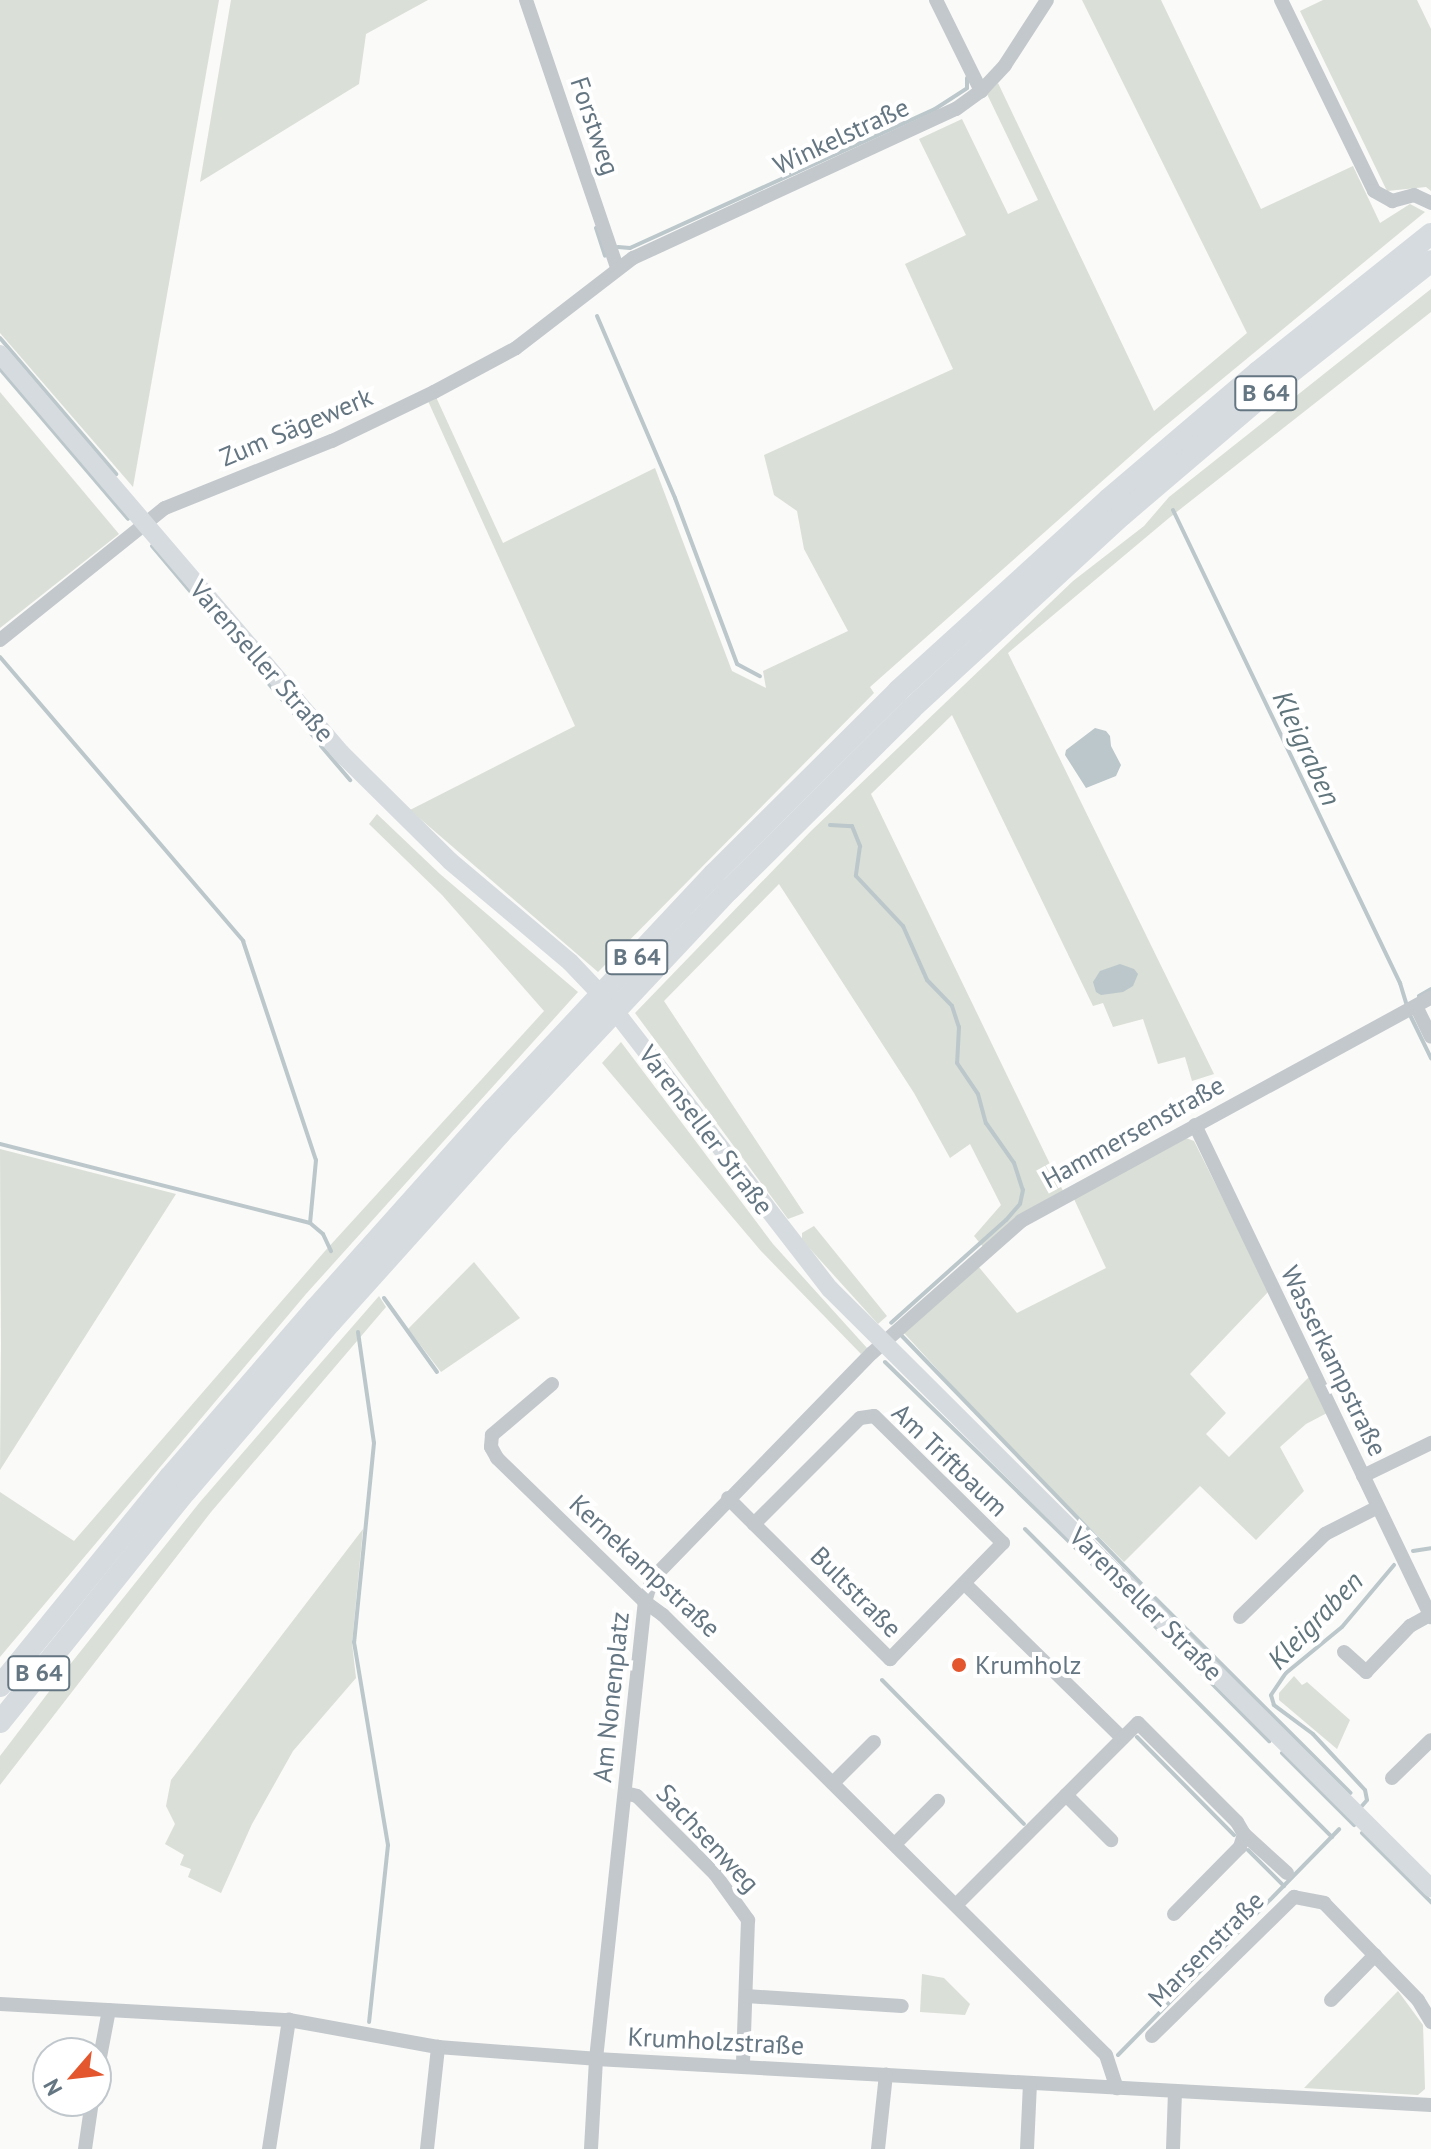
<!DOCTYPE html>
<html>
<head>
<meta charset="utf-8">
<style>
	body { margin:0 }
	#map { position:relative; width:1431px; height:2149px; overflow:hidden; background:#fafaf8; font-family:"PT Sans",sans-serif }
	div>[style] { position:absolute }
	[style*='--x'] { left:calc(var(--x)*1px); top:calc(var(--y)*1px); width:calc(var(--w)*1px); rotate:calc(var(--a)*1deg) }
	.green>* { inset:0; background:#dadfd7 }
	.water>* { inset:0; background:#bbc7cb }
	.stream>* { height:4px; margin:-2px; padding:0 2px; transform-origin:2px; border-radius:2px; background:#bbc7cb }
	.minor>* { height:14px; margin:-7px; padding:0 7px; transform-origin:7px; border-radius:7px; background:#c3c8cc }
	.secondary>* { height:18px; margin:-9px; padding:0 9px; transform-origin:9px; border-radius:9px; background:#d6dbdf }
	.trunk>* { height:22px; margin:-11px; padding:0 11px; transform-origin:11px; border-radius:11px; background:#d6dbdf }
	.dots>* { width:22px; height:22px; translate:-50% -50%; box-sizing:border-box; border:4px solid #fff; border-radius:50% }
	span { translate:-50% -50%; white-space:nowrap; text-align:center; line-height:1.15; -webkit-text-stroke:8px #fff; paint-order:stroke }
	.shield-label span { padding:2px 6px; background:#fff; border:2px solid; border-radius:6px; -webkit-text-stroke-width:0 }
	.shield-label { font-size:24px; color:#657683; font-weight:700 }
	.street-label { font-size:26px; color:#657683 }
	.poi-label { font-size:26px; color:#657683 }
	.left { translate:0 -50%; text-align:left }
	.water-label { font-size:28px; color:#60757c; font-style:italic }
	.north { position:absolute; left:32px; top:2037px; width:80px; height:80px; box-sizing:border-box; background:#fff; border:2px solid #c1c8cd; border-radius:50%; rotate:242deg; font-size:22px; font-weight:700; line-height:32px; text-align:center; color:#657683 }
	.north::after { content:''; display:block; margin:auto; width:28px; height:36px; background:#e4572e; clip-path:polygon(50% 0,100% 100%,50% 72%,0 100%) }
</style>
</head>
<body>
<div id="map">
	<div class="green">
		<div style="clip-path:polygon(0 0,219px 0,133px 487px,0 333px)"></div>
		<div style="clip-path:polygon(231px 0,428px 0,366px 34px,359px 84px,200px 182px)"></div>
		<div style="clip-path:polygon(1082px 0,1161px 0,1261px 209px,1353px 166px,1380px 223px,1410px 204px,1425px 212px,1153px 436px,870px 687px,874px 693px,598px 972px,410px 810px,575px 726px,428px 401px,436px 397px,503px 543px,655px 468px,732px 671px,766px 688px,763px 671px,848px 631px,804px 549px,797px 511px,774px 495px,764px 455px,953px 369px,905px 264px,966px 235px,919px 139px,962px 119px,1008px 214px,1038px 200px,987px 94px,998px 83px,1154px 411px,1247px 333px)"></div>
		<div style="clip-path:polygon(1323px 0,1417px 0,1431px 29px,1431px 191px,1426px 187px,1387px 191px,1300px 11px)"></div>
		<div style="clip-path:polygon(1431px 289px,1431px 312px,1169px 518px,1008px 653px,1214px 1074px,1192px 1081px,1185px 1057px,1158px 1064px,1143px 1019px,1113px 1027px,1103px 1003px,1093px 1006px,952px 715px,871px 794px,1063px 1191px,984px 1248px,974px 1236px,1001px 1205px,970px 1144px,950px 1158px,914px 1093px,779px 884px,664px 1001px,804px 1213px,788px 1219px,635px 1013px,811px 831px,1073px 581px,1144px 526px,1169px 497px)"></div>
		<div style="clip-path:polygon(0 392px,119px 534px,0 628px)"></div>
		<div style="clip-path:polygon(377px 814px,440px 874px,578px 992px,306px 1294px,0 1657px,0 1492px,74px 1541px,325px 1251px,544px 1011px,442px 895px,369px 824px)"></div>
		<div style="clip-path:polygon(621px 1042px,773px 1244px,867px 1348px,861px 1354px,761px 1251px,602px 1063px)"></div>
		<div style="clip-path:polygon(1186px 1138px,1194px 1141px,1269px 1291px,1190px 1374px,1226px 1413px,1206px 1434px,1229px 1457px,1310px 1376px,1327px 1413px,1306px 1424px,1280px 1447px,1304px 1491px,1256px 1540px,1200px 1486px,1124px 1562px,991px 1428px,904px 1333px,978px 1266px,1017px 1313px,1106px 1268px,1074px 1199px)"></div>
		<div style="clip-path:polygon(0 1149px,176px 1194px,0 1470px,1px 1345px)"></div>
		<div style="clip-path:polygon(814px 1226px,887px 1316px,878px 1324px,802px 1240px,802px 1233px)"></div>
		<div style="clip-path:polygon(474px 1262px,520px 1318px,441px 1372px,408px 1329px)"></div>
		<div style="clip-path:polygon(379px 1296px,386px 1307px,211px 1512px,0 1785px,0 1756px,64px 1672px,200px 1502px)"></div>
		<div style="clip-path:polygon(363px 1529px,352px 1643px,356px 1678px,293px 1751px,252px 1824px,221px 1893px,188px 1877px,191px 1869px,180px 1865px,184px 1855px,165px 1844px,175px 1824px,166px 1806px,171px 1780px)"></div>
		<div style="clip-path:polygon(1294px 1676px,1302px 1685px,1307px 1682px,1350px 1720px,1337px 1749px,1279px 1700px,1279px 1693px)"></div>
		<div style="clip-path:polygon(922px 1974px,944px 1978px,970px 2004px,965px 2015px,920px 2012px)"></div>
		<div style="clip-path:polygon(1398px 1991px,1423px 2025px,1425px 2089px,1418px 2095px,1304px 2088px)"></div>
	</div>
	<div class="water">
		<div style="clip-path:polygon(1095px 728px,1106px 731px,1110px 736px,1111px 746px,1121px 765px,1116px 776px,1086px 788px,1065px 755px,1066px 750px)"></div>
		<div style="clip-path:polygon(1120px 964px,1134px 969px,1138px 974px,1133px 986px,1123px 992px,1101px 995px,1096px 992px,1093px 982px,1100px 971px)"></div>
	</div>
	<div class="stream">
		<div style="--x:596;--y:228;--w:29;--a:72"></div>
		<div style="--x:618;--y:247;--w:12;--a:5"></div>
		<div style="--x:630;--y:248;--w:335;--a:-24.5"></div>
		<div style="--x:935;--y:109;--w:38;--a:-33"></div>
		<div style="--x:967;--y:88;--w:10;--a:-90"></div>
		<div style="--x:597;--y:316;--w:198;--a:66.8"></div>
		<div style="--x:675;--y:498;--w:177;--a:69.5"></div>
		<div style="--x:737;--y:664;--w:26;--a:28"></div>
		<div style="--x:0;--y:338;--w:179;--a:49.5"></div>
		<div style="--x:0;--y:369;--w:197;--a:49.5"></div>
		<div style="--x:1173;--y:510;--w:525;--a:64.36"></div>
		<div style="--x:1400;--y:983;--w:21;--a:73"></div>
		<div style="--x:152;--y:546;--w:152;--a:49.8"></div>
		<div style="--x:0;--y:657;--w:374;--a:49.4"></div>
		<div style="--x:243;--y:941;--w:231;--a:71.6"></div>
		<div style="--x:316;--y:1160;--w:63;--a:95.4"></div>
		<div style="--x:263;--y:677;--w:79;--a:49.6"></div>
		<div style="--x:321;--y:746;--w:45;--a:49.5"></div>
		<div style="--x:830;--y:825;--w:22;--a:3"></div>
		<div style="--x:852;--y:826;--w:22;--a:68"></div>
		<div style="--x:860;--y:846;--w:30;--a:98"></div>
		<div style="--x:856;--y:876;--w:69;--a:46.8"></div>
		<div style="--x:903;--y:926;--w:59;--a:66"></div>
		<div style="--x:927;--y:980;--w:36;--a:46"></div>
		<div style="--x:952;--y:1006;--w:22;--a:72"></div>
		<div style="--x:959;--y:1027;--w:36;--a:93"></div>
		<div style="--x:957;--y:1063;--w:37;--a:56"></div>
		<div style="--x:978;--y:1094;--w:30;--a:75"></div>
		<div style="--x:986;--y:1123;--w:49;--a:55"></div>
		<div style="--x:1014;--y:1163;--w:28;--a:72"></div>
		<div style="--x:1023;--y:1190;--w:14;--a:102"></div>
		<div style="--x:1020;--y:1204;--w:21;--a:131"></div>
		<div style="--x:1006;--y:1220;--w:154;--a:138.2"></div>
		<div style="--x:1419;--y:996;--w:14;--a:-30"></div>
		<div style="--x:1411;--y:1017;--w:46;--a:64"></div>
		<div style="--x:0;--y:1144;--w:320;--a:14.3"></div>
		<div style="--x:310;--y:1223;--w:17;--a:40"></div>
		<div style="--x:323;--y:1234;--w:19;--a:65"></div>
		<div style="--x:384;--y:1298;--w:91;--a:54.4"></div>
		<div style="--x:358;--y:1332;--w:112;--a:81.8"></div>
		<div style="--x:374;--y:1443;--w:200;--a:95.7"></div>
		<div style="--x:354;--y:1642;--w:206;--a:80.5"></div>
		<div style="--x:388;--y:1845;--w:178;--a:96.1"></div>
		<div style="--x:902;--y:1336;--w:349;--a:46"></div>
		<div style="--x:885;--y:1362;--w:331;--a:44.3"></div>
		<div style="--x:1025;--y:1529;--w:435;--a:45.1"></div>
		<div style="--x:1413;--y:1551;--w:18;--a:-9"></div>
		<div style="--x:1155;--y:1598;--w:276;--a:44.9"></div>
		<div style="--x:1134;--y:1605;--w:192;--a:45.2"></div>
		<div style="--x:882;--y:1680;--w:202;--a:45.4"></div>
		<div style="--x:1137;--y:1737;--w:138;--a:45.3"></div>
		<div style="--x:1282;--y:1753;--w:102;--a:45"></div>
		<div style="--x:1361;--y:1807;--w:9;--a:-49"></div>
		<div style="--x:1367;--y:1800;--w:10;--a:-101"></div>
		<div style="--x:1365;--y:1790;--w:76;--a:-132.9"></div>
		<div style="--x:1313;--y:1734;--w:49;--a:-143.4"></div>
		<div style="--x:1274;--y:1705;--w:10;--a:-107"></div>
		<div style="--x:1271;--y:1695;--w:27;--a:-56"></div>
		<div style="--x:1286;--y:1673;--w:72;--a:-39.4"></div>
		<div style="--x:1342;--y:1627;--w:81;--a:-50"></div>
		<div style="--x:1362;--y:1833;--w:98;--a:45"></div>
		<div style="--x:1248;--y:1850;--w:51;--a:45"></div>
		<div style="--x:1118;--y:2055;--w:316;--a:-45.6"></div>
	</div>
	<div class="minor">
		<div style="--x:526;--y:0;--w:282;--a:71.2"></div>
		<div style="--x:936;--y:0;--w:102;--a:63.7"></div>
		<div style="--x:1281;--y:0;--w:212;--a:64"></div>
		<div style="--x:1374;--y:191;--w:21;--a:29"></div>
		<div style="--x:1392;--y:201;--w:23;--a:-15"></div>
		<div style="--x:1414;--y:195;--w:19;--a:25"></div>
		<div style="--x:0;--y:640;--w:211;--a:-38.7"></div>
		<div style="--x:165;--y:508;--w:180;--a:-21.9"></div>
		<div style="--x:332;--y:441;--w:113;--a:-25.7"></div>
		<div style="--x:434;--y:392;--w:93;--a:-28.2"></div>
		<div style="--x:516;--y:348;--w:148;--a:-37.6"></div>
		<div style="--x:633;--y:258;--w:356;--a:-24.8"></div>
		<div style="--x:956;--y:109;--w:31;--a:-36"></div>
		<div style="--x:981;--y:91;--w:35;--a:-47"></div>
		<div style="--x:1005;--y:65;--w:77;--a:-57.1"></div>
		<div style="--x:1416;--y:1006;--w:34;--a:64"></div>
		<div style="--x:1195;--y:1125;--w:546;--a:64.37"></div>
		<div style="--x:552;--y:1384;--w:79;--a:139.6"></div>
		<div style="--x:492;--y:1435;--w:12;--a:95"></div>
		<div style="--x:491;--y:1447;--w:13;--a:61"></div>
		<div style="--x:497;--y:1458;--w:206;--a:44.2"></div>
		<div style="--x:645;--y:1602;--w:22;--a:36"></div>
		<div style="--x:663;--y:1615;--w:624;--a:44.81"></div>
		<div style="--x:1106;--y:2055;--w:35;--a:72"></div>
		<div style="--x:1363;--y:1476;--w:76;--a:-25.9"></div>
		<div style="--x:728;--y:1498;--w:37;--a:45"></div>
		<div style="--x:754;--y:1524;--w:192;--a:44.8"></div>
		<div style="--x:890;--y:1659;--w:162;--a:-45.8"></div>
		<div style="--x:1003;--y:1543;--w:181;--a:-135.4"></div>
		<div style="--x:874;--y:1416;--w:14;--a:172"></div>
		<div style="--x:860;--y:1418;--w:150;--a:135"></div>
		<div style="--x:966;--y:1585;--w:219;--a:44.4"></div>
		<div style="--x:1240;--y:1617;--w:119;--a:-44.3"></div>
		<div style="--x:1325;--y:1534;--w:59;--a:-27"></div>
		<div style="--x:1344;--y:1652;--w:30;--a:42"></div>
		<div style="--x:1366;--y:1672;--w:64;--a:-46.3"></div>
		<div style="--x:1410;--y:1626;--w:23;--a:-29"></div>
		<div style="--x:1392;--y:1778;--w:54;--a:-44.3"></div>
		<div style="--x:833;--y:1783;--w:58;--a:-45"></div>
		<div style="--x:625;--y:1793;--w:12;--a:14"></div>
		<div style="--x:637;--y:1796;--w:110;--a:45"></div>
		<div style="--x:715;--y:1874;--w:57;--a:54.3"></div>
		<div style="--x:748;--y:1920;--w:146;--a:92"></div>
		<div style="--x:1066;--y:1795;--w:64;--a:45"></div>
		<div style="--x:1244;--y:1834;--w:58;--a:42.2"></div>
		<div style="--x:895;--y:1844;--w:61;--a:-45"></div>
		<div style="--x:957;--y:1904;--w:256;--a:-45"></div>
		<div style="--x:1138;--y:1723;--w:140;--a:45"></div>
		<div style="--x:1237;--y:1822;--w:14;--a:60"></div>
		<div style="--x:1244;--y:1834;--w:14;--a:107"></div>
		<div style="--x:1240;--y:1847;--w:94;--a:134.6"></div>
		<div style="--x:746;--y:1996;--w:156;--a:3.7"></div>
		<div style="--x:1331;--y:2000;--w:63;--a:-45.6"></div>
		<div style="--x:0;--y:2004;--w:289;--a:3.2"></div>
		<div style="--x:289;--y:2020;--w:151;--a:10.3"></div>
		<div style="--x:438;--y:2047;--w:158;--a:4.3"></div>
		<div style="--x:596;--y:2059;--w:836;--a:3.15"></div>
		<div style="--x:1152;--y:2036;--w:199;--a:-44.4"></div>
		<div style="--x:1294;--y:1897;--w:31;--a:11"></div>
		<div style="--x:1324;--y:1903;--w:135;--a:45.9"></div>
		<div style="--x:1418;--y:2000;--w:26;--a:59"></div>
		<div style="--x:96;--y:2078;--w:69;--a:-79.2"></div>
		<div style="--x:85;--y:2149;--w:49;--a:-81.7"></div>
		<div style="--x:269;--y:2149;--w:131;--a:-81.2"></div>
		<div style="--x:427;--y:2149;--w:103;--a:-83.8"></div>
		<div style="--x:591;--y:2149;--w:90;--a:-86.8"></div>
		<div style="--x:596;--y:2059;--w:460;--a:-83.9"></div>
		<div style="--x:645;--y:1602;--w:24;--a:-73"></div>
		<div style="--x:652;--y:1579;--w:315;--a:-45.8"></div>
		<div style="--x:872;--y:1353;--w:199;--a:-41.5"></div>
		<div style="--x:1021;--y:1221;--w:467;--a:-28.6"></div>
		<div style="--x:878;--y:2149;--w:75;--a:-83.9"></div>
		<div style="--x:1027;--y:2149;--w:65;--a:-87.4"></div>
		<div style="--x:1173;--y:2149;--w:58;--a:-88"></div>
	</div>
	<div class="secondary">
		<div style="--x:0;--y:354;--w:525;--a:49.48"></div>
		<div style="--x:341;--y:753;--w:153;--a:44.7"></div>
		<div style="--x:450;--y:861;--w:157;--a:40.1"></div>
		<div style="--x:570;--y:962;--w:55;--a:46.5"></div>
		<div style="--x:608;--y:1002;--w:363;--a:52.3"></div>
		<div style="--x:830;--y:1289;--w:849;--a:44.9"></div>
	</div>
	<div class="trunk">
		<div style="--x:0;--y:1686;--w:269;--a:-50.9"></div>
		<div style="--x:170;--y:1477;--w:223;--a:-49.2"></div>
		<div style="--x:316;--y:1308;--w:266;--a:-48.2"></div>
		<div style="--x:493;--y:1110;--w:323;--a:-46.9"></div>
		<div style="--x:714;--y:874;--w:260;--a:-44.8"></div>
		<div style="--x:898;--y:691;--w:285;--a:-42.3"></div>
		<div style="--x:1109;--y:499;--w:196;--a:-40.4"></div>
		<div style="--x:1258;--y:372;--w:221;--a:-38.6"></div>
		<div style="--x:0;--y:1722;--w:297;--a:-51.2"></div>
		<div style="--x:186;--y:1491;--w:223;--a:-49.4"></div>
		<div style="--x:331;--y:1322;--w:265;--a:-48.1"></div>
		<div style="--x:508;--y:1125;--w:323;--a:-46.8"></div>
		<div style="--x:729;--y:890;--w:257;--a:-44.8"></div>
		<div style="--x:911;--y:709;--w:287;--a:-42.6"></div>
		<div style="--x:1122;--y:515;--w:196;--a:-40.4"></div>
		<div style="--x:1271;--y:388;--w:204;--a:-38.4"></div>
	</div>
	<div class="dots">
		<div style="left:959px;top:1665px;background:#e4572e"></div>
	</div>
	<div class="shield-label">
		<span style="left:1266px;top:393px">B 64</span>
		<span style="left:637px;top:957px">B 64</span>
		<span style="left:39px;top:1673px">B 64</span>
	</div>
	<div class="street-label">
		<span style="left:595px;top:126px;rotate:71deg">Forstweg</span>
		<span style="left:841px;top:136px;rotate:-25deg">Winkelstraße</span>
		<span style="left:296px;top:427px;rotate:-23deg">Zum Sägewerk</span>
		<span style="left:262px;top:661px;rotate:49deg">Varenseller Straße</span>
		<span style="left:706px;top:1130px;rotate:53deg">Varenseller Straße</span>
		<span style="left:1133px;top:1132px;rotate:-29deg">Hammersenstraße</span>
		<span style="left:1334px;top:1361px;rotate:64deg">Wasserkampstraße</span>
		<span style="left:950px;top:1460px;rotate:44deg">Am Triftbaum</span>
		<span style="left:645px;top:1566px;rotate:43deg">Kernekampstraße</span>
		<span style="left:856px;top:1592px;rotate:45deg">Bultstraße</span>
		<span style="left:1146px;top:1604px;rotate:45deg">Varenseller Straße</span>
		<span style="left:611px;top:1697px;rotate:-84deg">Am Nonenplatz</span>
		<span style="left:708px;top:1838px;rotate:47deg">Sachsenweg</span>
		<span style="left:1206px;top:1949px;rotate:-45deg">Marsenstraße</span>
		<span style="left:716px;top:2041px;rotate:3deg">Krumholzstraße</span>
	</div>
	<div class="poi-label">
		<span class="left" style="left:975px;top:1665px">Krumholz</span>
	</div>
	<div class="water-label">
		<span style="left:1307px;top:748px;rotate:65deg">Kleigraben</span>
		<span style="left:1315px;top:1620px;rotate:-46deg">Kleigraben</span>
	</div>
	<div class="north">N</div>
</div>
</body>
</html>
